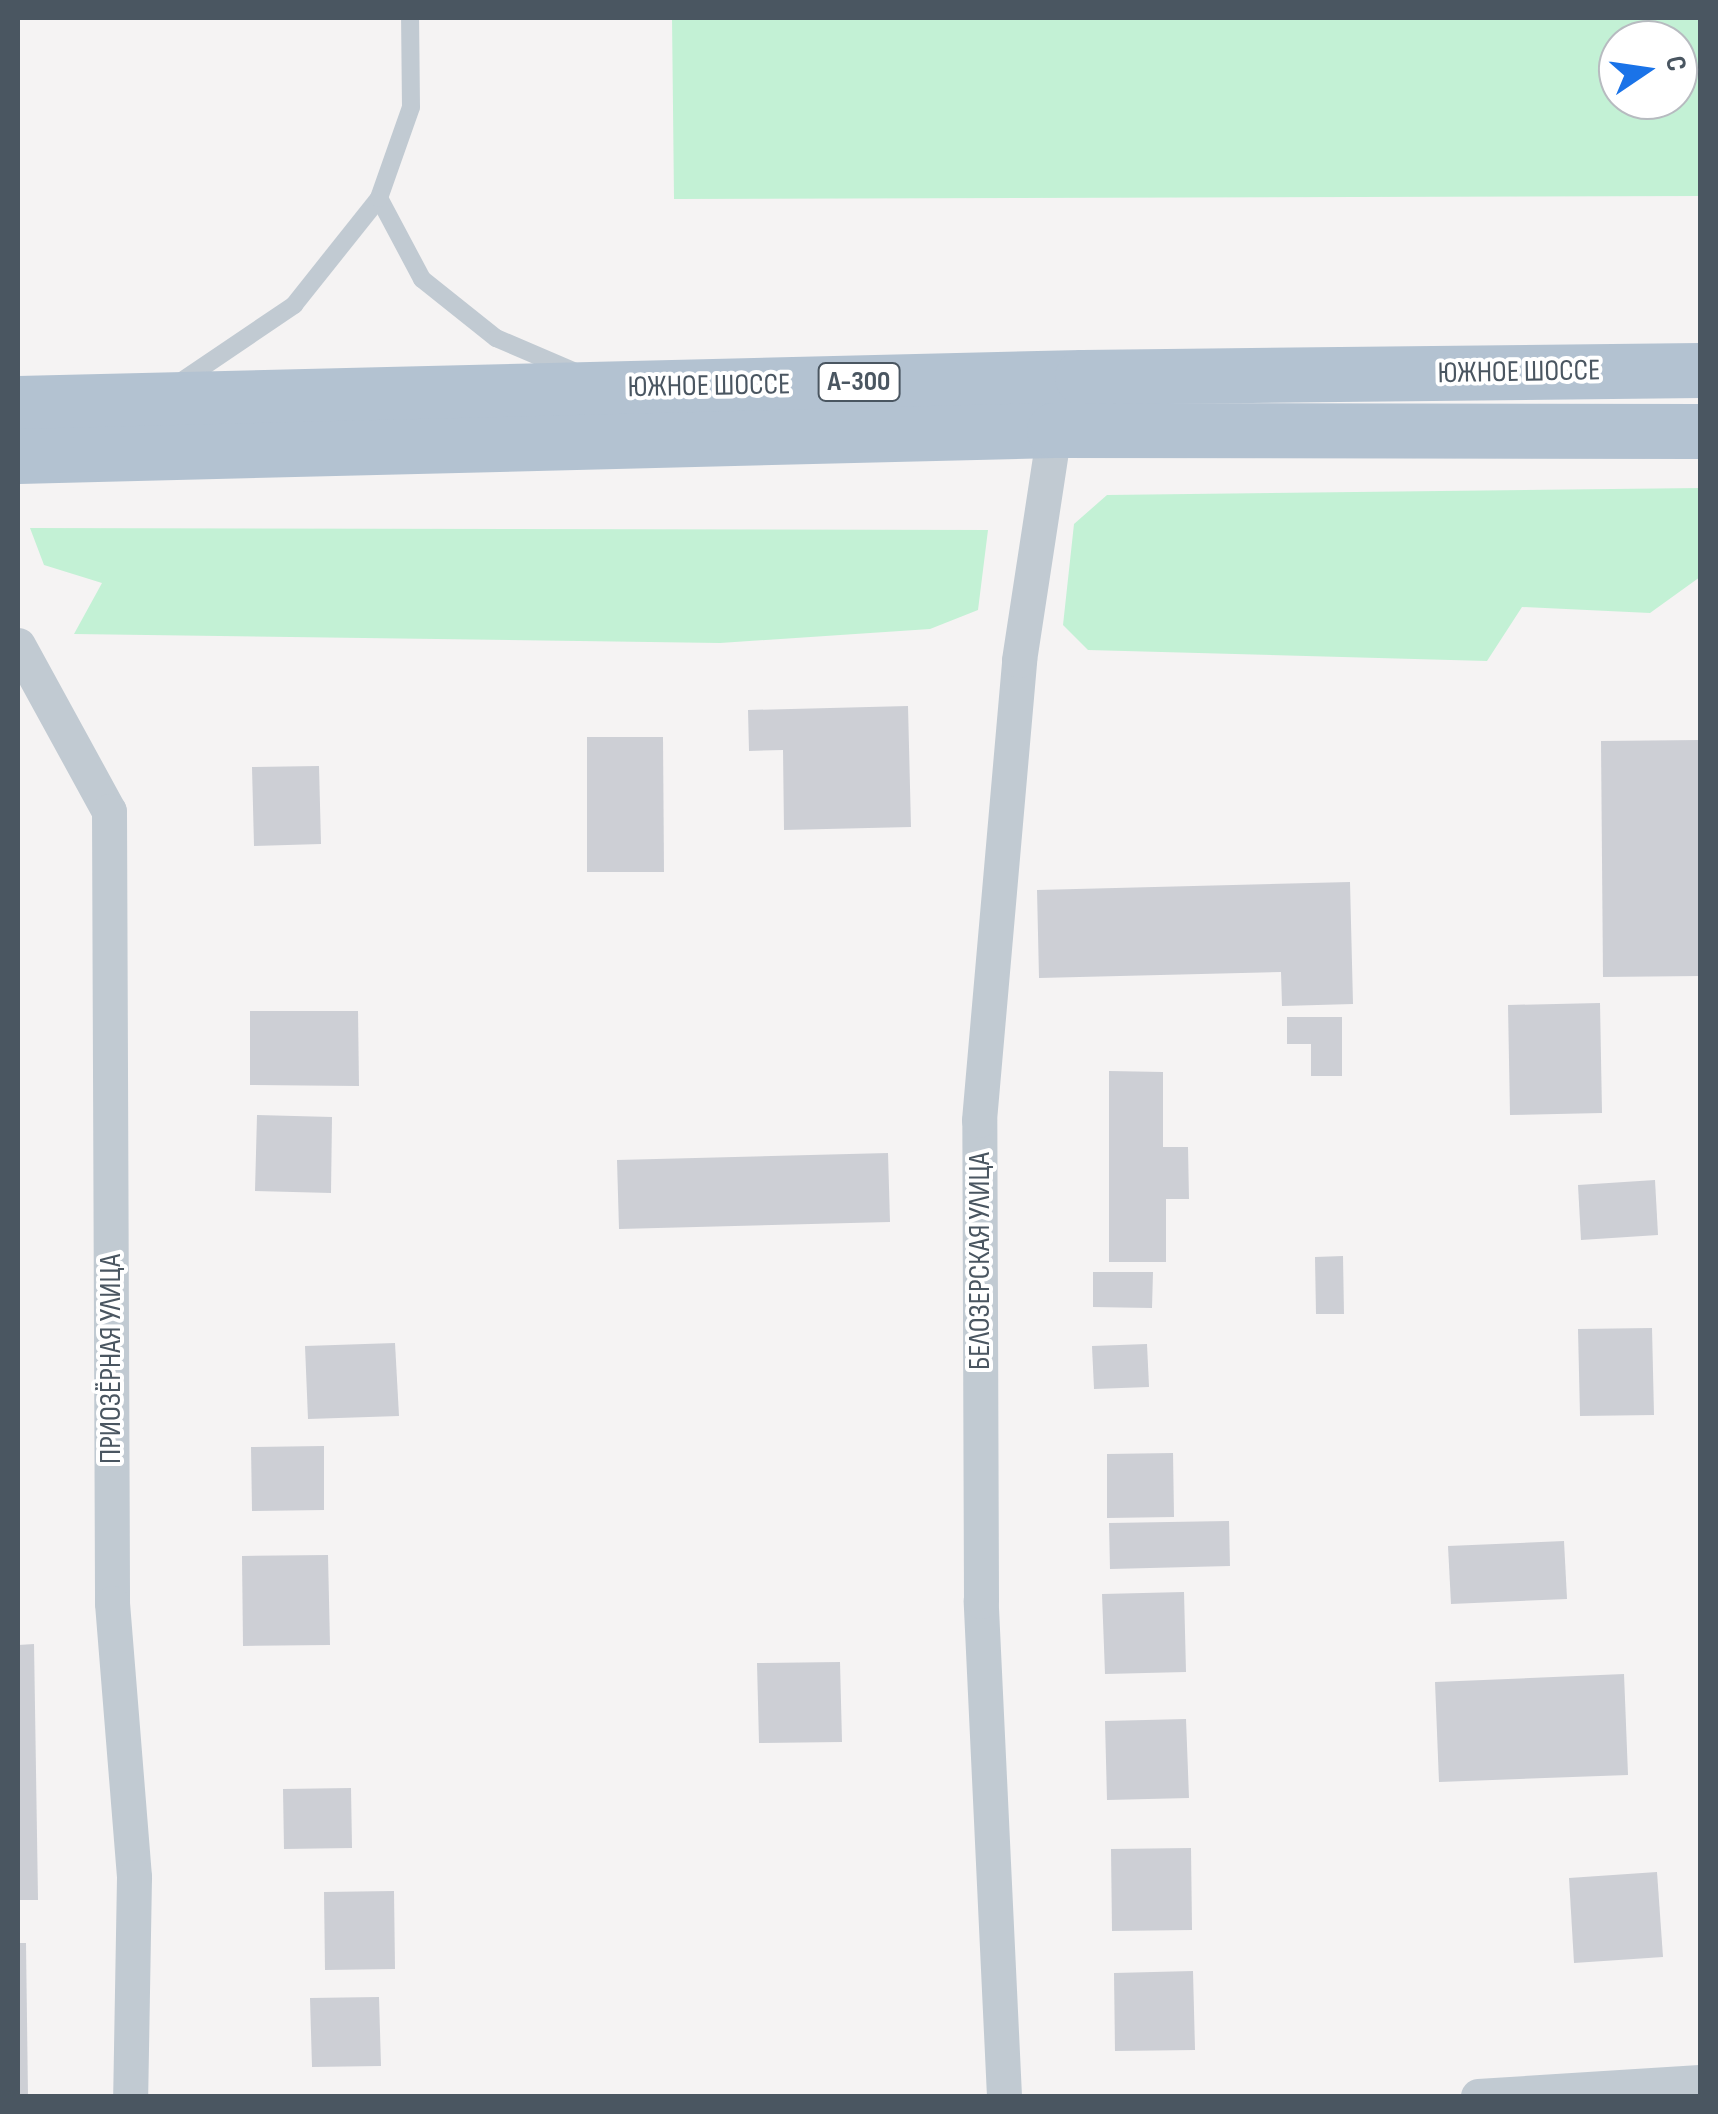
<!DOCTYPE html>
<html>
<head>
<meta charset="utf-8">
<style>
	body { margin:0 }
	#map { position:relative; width:1718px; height:2114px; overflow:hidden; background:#f5f3f3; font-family:"Sofia Sans Condensed",sans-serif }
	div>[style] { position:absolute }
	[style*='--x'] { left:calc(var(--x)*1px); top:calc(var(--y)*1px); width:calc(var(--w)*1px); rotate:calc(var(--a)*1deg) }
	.green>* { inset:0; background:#c3f1d5 }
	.building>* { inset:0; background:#cdcfd5 }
	.lane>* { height:18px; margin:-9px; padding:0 9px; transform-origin:9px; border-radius:9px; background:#c1cad2 }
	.street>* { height:35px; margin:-17.5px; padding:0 17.5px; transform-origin:17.5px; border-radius:17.5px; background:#c1cad2 }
	.primary>* { height:55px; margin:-27.5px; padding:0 27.5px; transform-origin:27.5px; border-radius:27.5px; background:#b3c2d1 }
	span { translate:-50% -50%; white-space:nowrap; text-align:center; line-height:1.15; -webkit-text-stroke:8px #fff; paint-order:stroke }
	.shield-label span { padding:2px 8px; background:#fff; border:2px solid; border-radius:8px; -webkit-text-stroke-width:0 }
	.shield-label { font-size:28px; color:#4a5661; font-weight:700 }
	.street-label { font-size:30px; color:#4a5661 }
	.frame { position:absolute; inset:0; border:20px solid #4a5661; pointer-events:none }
	.north { position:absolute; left:1598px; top:20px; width:100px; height:100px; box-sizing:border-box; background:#fff; border:2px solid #b7bbc0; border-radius:50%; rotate:77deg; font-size:28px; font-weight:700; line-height:40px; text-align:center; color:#4a5661 }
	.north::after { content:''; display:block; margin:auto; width:35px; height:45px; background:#1a73e8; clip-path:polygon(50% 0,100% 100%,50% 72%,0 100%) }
</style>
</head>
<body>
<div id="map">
	<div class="green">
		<div style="clip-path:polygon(evenodd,672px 18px,1700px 18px,1700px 196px,674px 199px,672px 18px,1618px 40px,1678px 40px,1678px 100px,1618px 100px,1618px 40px)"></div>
		<div style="clip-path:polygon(1700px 488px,1700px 577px,1650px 613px,1522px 607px,1487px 661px,1088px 650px,1063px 625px,1074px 524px,1107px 495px)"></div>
		<div style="clip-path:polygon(30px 528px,988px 530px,978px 610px,930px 629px,720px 643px,74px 634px,102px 583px,44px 565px)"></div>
	</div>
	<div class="building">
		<div style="clip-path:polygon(908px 706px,911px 827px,784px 830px,783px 750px,749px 751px,748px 710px)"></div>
		<div style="clip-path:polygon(587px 737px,663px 737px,664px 872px,587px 872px)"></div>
		<div style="clip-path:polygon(1700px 740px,1700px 976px,1603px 977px,1601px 741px)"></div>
		<div style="clip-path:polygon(319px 766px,321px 844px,254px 846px,252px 767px)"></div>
		<div style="clip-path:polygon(1350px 882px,1353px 1004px,1282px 1006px,1281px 972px,1039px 978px,1037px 890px)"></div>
		<div style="clip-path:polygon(1600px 1003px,1602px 1113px,1510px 1115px,1508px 1005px)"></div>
		<div style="clip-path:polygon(250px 1011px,358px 1011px,359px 1086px,250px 1085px)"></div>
		<div style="clip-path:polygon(1287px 1017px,1342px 1017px,1342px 1076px,1311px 1076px,1311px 1044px,1287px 1044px)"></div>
		<div style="clip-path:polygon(1109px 1071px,1163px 1072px,1163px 1147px,1188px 1147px,1189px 1199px,1166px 1199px,1166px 1262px,1109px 1262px)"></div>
		<div style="clip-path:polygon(257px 1115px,332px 1117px,331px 1193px,255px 1191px)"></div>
		<div style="clip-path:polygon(888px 1153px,890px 1222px,619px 1229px,617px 1160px)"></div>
		<div style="clip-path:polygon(1655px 1180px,1658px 1235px,1581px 1240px,1578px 1185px)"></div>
		<div style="clip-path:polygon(1343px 1256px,1344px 1314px,1316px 1314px,1315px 1257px)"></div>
		<div style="clip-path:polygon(1093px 1272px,1153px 1272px,1152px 1308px,1093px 1307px)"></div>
		<div style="clip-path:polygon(1652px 1328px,1654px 1415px,1580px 1416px,1578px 1329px)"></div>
		<div style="clip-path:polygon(395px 1343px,399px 1416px,308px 1419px,305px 1346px)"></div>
		<div style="clip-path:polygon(1147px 1344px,1149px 1387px,1094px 1389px,1092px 1346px)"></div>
		<div style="clip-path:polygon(324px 1446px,324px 1510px,252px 1511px,251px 1447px)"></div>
		<div style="clip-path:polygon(1173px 1453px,1174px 1517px,1107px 1518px,1107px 1454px)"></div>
		<div style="clip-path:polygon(1229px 1521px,1230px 1566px,1110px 1569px,1109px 1523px)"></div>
		<div style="clip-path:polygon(1564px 1541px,1567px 1599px,1451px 1604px,1448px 1546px)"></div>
		<div style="clip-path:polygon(328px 1555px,330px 1645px,243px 1646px,242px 1556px)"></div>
		<div style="clip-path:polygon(1184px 1592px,1186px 1672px,1105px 1674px,1102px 1594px)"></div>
		<div style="clip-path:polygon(34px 1644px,38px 1900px,18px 1900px,18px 1645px)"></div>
		<div style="clip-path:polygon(840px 1662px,842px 1742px,759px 1743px,757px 1663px)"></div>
		<div style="clip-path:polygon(1624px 1674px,1628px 1775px,1439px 1782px,1435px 1682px)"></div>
		<div style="clip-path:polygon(1186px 1719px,1189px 1798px,1107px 1800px,1105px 1721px)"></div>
		<div style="clip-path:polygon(351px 1788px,352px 1848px,284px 1849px,283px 1789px)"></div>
		<div style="clip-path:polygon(1191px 1848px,1192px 1930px,1112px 1931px,1111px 1849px)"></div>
		<div style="clip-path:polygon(1657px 1872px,1663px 1957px,1574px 1963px,1569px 1878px)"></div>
		<div style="clip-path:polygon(394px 1891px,395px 1969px,325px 1970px,324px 1892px)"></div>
		<div style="clip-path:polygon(18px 1943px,26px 1943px,28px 2096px,18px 2096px)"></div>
		<div style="clip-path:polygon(1193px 1971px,1195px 2050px,1115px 2051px,1114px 1973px)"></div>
		<div style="clip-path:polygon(379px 1997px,381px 2066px,312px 2067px,310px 1998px)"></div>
	</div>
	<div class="lane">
		<div style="--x:379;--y:198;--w:92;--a:62"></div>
		<div style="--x:422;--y:279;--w:95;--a:38.6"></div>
		<div style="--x:496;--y:338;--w:84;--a:23.2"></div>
		<div style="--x:176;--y:385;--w:143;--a:-34.1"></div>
		<div style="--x:294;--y:305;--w:137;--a:-51.5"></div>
		<div style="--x:379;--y:198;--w:96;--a:-70.6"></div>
		<div style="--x:411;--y:107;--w:89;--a:-90.6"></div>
	</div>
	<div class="street">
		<div style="--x:18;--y:645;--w:189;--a:61.3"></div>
		<div style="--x:109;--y:811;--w:792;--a:89.78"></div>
		<div style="--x:112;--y:1603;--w:275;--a:85.4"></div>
		<div style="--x:134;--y:1877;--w:219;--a:91"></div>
		<div style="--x:1004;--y:2096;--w:496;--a:-92.7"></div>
		<div style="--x:981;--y:1601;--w:481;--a:-90.2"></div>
		<div style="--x:979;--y:1120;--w:462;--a:-85"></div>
		<div style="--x:1019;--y:660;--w:233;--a:-81.3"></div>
		<div style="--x:1478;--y:2096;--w:222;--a:-3.6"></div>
	</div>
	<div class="primary">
		<div style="--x:18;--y:403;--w:1064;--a:-1.4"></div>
		<div style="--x:1082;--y:377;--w:618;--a:-0.65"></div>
		<div style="--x:18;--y:456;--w:1036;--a:-1.44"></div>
		<div style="--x:1054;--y:430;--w:646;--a:0.09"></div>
	</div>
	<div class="shield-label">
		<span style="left:859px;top:382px">А-300</span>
	</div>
	<div class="street-label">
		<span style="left:1519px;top:372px;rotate:-1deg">ЮЖНОЕ ШОССЕ</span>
		<span style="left:709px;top:386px;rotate:-1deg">ЮЖНОЕ ШОССЕ</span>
		<span style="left:980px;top:1261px;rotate:-90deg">БЕЛОЗЕРСКАЯ УЛИЦА</span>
		<span style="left:111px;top:1359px;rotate:-90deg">ПРИОЗЁРНАЯ УЛИЦА</span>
	</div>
	<div class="frame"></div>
	<div class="north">С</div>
</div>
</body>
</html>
